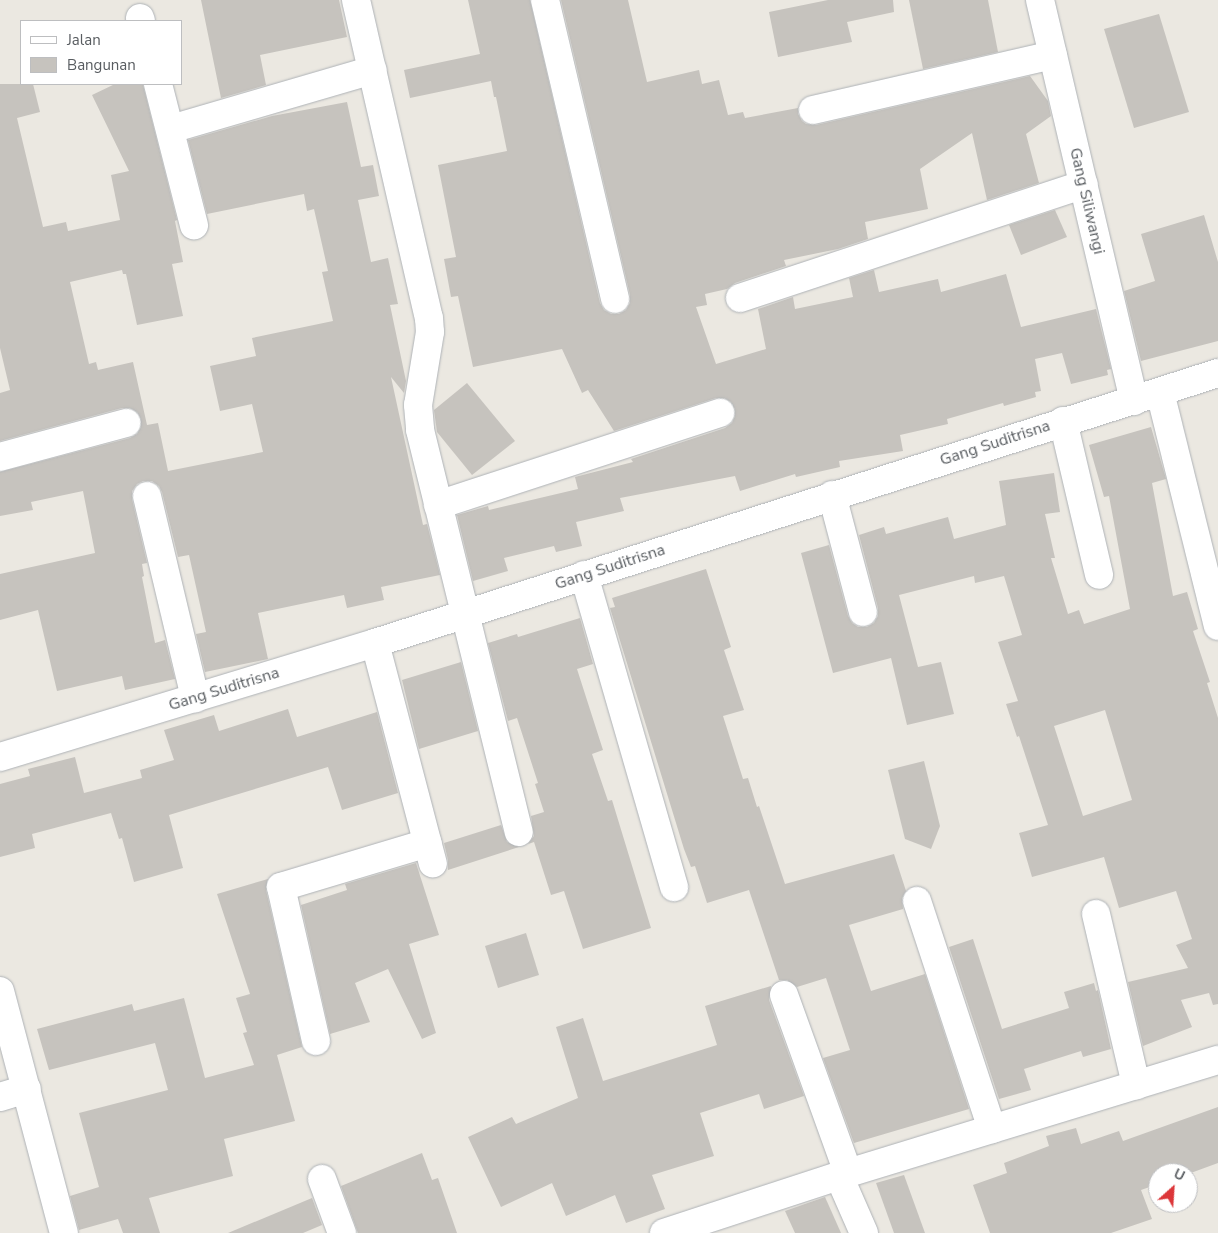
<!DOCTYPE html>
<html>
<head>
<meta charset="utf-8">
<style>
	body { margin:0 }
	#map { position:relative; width:1218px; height:1233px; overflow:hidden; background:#ebe8e1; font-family:"Nunito Sans",sans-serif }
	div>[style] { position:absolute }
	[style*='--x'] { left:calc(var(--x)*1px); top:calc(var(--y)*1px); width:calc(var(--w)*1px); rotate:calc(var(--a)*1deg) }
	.building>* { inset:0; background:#c6c3be }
	.roads { filter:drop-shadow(0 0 1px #aeb2b6) drop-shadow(0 0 1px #aeb2b6) }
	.minor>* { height:28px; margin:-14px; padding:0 14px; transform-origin:14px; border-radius:14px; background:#fff }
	span { translate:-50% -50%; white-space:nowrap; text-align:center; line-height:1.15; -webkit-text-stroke:4.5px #fff; paint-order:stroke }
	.street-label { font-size:16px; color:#595d61 }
	.legend { position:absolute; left:20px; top:20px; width:162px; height:65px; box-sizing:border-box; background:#fff; border:1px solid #bdbec0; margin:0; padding:6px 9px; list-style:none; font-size:15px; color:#595d61 }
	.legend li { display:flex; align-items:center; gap:10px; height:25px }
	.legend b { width:25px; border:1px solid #bdbec0 }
	.north { position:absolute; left:1148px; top:1163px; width:50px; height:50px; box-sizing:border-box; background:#fff; border:1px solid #bdbec0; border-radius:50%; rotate:26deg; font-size:14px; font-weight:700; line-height:20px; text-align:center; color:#595d61 }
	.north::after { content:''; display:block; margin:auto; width:18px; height:22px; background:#dc3639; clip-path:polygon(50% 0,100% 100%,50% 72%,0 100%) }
</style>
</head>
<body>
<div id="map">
	<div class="building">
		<div style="clip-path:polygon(201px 0,339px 0,347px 37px,260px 55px,266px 85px,221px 98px)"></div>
		<div style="clip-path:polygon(468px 0,530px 0,600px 303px,604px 310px,611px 314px,619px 314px,626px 310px,630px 303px,630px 295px,561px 0,628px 0,647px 82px,699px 70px,702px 84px,719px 80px,728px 115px,743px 112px,745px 118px,798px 108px,798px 114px,802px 121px,806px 124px,816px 125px,1030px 76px,1048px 101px,1051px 116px,1026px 134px,1039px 183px,987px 200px,972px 133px,920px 169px,928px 209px,865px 222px,868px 239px,838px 249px,784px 260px,786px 266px,735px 283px,727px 289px,705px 294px,707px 305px,696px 307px,716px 364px,766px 349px,758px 309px,793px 297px,795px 309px,853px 297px,849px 278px,874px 270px,879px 292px,938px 279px,941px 292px,1006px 274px,1021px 327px,1096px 309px,1111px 369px,1107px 370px,1108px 375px,1071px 384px,1062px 353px,1035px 359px,1041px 391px,1035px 392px,1036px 397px,1004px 406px,1003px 403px,947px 419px,948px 424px,900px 435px,903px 451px,839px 461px,840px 467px,796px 477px,795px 474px,740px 491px,735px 476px,620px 498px,624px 511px,576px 522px,582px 546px,556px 552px,554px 546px,504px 558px,508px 571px,473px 581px,457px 515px,488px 506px,489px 510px,578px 489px,575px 477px,633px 462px,631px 459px,725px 428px,732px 423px,735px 416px,735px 409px,731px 402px,724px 398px,716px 398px,614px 431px,588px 390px,582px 393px,562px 349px,473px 367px,458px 296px,451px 297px,444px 259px,456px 257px,438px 165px,507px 151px,496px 97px,494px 97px,491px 81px,410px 98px,404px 70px,480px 54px)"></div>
		<div style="clip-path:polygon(828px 0,893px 0,894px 12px,847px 22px,852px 42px,778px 57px,769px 12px)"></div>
		<div style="clip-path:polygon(909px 0,988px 0,998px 52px,923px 69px)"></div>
		<div style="clip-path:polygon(1159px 14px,1189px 112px,1134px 128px,1104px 29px)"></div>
		<div style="clip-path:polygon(0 84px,33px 84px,40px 112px,17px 118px,43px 227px,66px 222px,68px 231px,120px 220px,111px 175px,129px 171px,92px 95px,115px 84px,143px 85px,177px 220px,175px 221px,183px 262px,172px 264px,183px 316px,137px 325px,126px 274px,123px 274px,122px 270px,70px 282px,89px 364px,96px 362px,98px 370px,133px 362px,147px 425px,158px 423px,168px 471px,263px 452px,252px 404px,220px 411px,210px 366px,256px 356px,252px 338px,333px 321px,322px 272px,328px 271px,314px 209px,307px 211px,304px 194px,207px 214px,188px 140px,272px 116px,347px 102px,361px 167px,373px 165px,379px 196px,358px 200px,371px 262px,388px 258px,398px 304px,390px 305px,406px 381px,404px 393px,391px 377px,423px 525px,427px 524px,440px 575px,381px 587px,384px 600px,347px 608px,344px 595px,258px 613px,268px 659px,205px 672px,196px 634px,206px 632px,189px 555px,178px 557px,162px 492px,159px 486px,152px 481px,143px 481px,137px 484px,132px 491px,132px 499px,147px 563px,142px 564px,144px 576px,142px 577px,155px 643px,165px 640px,175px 679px,125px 690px,122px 676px,57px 691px,38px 610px,0 620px,0 574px,95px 553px,83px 491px,31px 502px,33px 510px,0 516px,0 472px,130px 438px,137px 434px,141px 427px,141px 419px,137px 412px,130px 408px,122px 408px,0 441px,0 393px,10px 390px,0 348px)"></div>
		<div style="clip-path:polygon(1055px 210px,1067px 237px,1021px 255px,1009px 225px)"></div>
		<div style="clip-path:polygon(1204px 215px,1218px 262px,1218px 341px,1141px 361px,1124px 291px,1155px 281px,1141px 234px)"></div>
		<div style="clip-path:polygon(467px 383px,515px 441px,472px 475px,437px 432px,434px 410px)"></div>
		<div style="clip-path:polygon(evenodd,1151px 427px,1166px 479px,1152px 483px,1173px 596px,1187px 592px,1198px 629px,1193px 631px,1210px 682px,1207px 683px,1218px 718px,1218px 1004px,1213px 1005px,1209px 993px,1181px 1000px,1192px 1027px,1143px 1046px,1128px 982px,1188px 968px,1176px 945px,1192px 939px,1176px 891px,1119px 908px,1104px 857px,1032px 877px,1019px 833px,1048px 825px,1019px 736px,1017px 737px,1006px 704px,1018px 701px,998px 642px,1022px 635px,1004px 576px,975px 583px,974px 576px,899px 595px,918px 667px,941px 662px,954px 714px,907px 725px,891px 658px,833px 673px,801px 553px,829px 545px,848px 616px,852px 623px,858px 627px,867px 627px,874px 623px,878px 616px,878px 608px,859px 535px,884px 527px,886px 534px,948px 517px,954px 539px,1006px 525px,999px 481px,1054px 473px,1060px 512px,1045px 514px,1055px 558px,1051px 558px,1068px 614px,1079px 610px,1084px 624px,1130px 609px,1109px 496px,1104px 497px,1089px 445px,1151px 427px,1105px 710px,1132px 800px,1083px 816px,1054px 726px,1105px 710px)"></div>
		<div style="clip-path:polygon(706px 569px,731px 647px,724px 650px,744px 710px,723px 716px,743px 779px,748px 778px,757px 807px,759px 806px,785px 884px,894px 854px,906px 891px,902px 898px,903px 909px,849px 925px,871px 991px,925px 974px,969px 1109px,854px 1143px,823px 1058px,850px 1050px,826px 978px,797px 987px,787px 980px,779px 980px,749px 890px,707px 903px,695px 866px,691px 867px,684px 849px,610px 608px,615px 607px,612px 598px)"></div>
		<div style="clip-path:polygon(580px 618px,593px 664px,577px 669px,603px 750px,592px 754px,608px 801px,612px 800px,651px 928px,583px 949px,564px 891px,551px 895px,534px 842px,528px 844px,534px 836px,531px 816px,544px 812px,535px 784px,538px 783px,517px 718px,508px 721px,488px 643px,517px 634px,518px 637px)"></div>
		<div style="clip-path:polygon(461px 662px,478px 731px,419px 749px,402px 680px)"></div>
		<div style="clip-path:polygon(288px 709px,297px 737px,377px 712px,398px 793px,342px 810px,328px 767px,169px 815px,183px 868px,134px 882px,122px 838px,119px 839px,111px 813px,32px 834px,35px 848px,0 857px,0 784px,30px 776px,28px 769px,75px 757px,84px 793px,142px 778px,140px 770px,174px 760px,164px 730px,214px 715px,219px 731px)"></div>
		<div style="clip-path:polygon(924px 761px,940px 826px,931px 849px,905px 839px,888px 770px)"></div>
		<div style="clip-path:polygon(501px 825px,507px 842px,519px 847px,448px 870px,448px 860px,444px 843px)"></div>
		<div style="clip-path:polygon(416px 863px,439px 935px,409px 944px,436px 1033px,422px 1039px,388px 969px,355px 983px,370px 1022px,330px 1034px,301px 905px,347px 890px,345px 884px)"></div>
		<div style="clip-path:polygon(268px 879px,266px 890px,302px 1047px,277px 1055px,295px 1121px,224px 1139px,233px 1176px,149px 1198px,160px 1233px,123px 1233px,118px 1219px,79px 1230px,70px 1196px,99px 1187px,79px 1113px,168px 1090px,155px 1043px,49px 1070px,37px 1029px,132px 1004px,134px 1011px,184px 998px,205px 1078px,254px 1065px,243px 1033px,247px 1032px,236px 998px,250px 994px,217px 894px)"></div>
		<div style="clip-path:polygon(526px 933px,539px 975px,498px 988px,485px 946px)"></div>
		<div style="clip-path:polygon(973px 939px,1002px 1029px,1069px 1008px,1064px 992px,1094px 983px,1096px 991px,1098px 990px,1111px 1049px,1083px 1057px,1081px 1051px,1024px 1069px,1031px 1090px,999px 1099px,949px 947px)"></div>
		<div style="clip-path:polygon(771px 986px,769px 1000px,804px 1096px,764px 1109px,759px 1094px,700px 1113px,714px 1156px,652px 1175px,665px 1209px,626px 1223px,615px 1195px,566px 1216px,552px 1183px,501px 1207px,468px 1137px,512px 1117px,516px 1124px,578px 1098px,556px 1027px,583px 1018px,603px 1081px,717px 1045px,705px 1006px)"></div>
		<div style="clip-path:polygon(1218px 1107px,1218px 1163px,1188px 1174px,1158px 1173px,1158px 1184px,1141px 1190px,1152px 1219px,1111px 1233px,990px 1233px,973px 1185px,1007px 1173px,1004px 1163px,1049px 1146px,1046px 1136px,1076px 1128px,1081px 1144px,1119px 1131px,1123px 1141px)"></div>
		<div style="clip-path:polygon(422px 1153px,432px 1180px,438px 1178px,457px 1233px,358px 1233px,341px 1186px)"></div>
		<div style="clip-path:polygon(904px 1175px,925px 1233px,894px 1233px,876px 1183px)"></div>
		<div style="clip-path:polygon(825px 1197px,841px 1233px,795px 1233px,785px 1211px)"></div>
		<div style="clip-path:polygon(312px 1198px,322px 1225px,303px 1233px,228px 1233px)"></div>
	</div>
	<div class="roads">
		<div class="minor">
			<div style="--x:356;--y:0;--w:326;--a:77.1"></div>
			<div style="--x:429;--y:318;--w:14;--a:86"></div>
			<div style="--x:430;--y:332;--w:74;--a:99.3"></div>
			<div style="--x:418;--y:405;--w:25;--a:85"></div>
			<div style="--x:420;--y:430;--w:414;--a:76.2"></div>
			<div style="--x:545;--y:0;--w:307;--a:76.8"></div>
			<div style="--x:1040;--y:0;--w:412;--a:76.8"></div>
			<div style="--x:140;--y:18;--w:3;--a:72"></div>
			<div style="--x:158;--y:84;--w:146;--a:75.7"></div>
			<div style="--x:813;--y:110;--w:246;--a:-12.9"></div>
			<div style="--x:171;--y:129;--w:210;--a:-16.3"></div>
			<div style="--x:740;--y:298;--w:362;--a:-18.3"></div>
			<div style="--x:1160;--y:392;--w:241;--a:76.1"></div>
			<div style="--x:1063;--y:421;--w:158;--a:76.8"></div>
			<div style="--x:0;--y:457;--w:131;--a:-15.1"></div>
			<div style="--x:832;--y:495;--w:121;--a:75.2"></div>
			<div style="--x:147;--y:496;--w:208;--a:76.6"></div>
			<div style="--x:438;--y:505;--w:297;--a:-18.1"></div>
			<div style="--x:584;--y:575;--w:325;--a:73.9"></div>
			<div style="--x:375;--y:643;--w:228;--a:75.3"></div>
			<div style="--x:0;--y:757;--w:392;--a:-16.9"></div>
			<div style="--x:375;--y:643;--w:885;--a:-17.76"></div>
			<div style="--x:917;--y:901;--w:240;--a:71.8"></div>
			<div style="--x:1096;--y:914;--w:176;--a:76.8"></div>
			<div style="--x:0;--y:991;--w:250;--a:75.2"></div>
			<div style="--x:784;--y:995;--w:189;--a:70.2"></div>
			<div style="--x:316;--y:1041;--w:158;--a:-102.8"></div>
			<div style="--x:281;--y:887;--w:153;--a:-16.7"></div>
			<div style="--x:0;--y:1097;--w:28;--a:-17"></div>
			<div style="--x:839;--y:1176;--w:62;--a:66.3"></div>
			<div style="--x:322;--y:1179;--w:58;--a:69.7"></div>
			<div style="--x:664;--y:1233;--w:194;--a:-18.1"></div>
			<div style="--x:848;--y:1173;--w:387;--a:-17"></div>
		</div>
	</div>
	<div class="street-label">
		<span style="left:1087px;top:201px;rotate:77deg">Gang Siliwangi</span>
		<span style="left:995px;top:443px;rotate:-18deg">Gang Suditrisna</span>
		<span style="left:610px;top:567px;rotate:-18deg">Gang Suditrisna</span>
		<span style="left:224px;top:689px;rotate:-17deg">Gang Suditrisna</span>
	</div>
	<ul class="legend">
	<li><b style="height:6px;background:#fff"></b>Jalan</li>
	<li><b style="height:14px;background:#c6c3be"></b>Bangunan</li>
	</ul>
	<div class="north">U</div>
</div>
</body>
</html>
